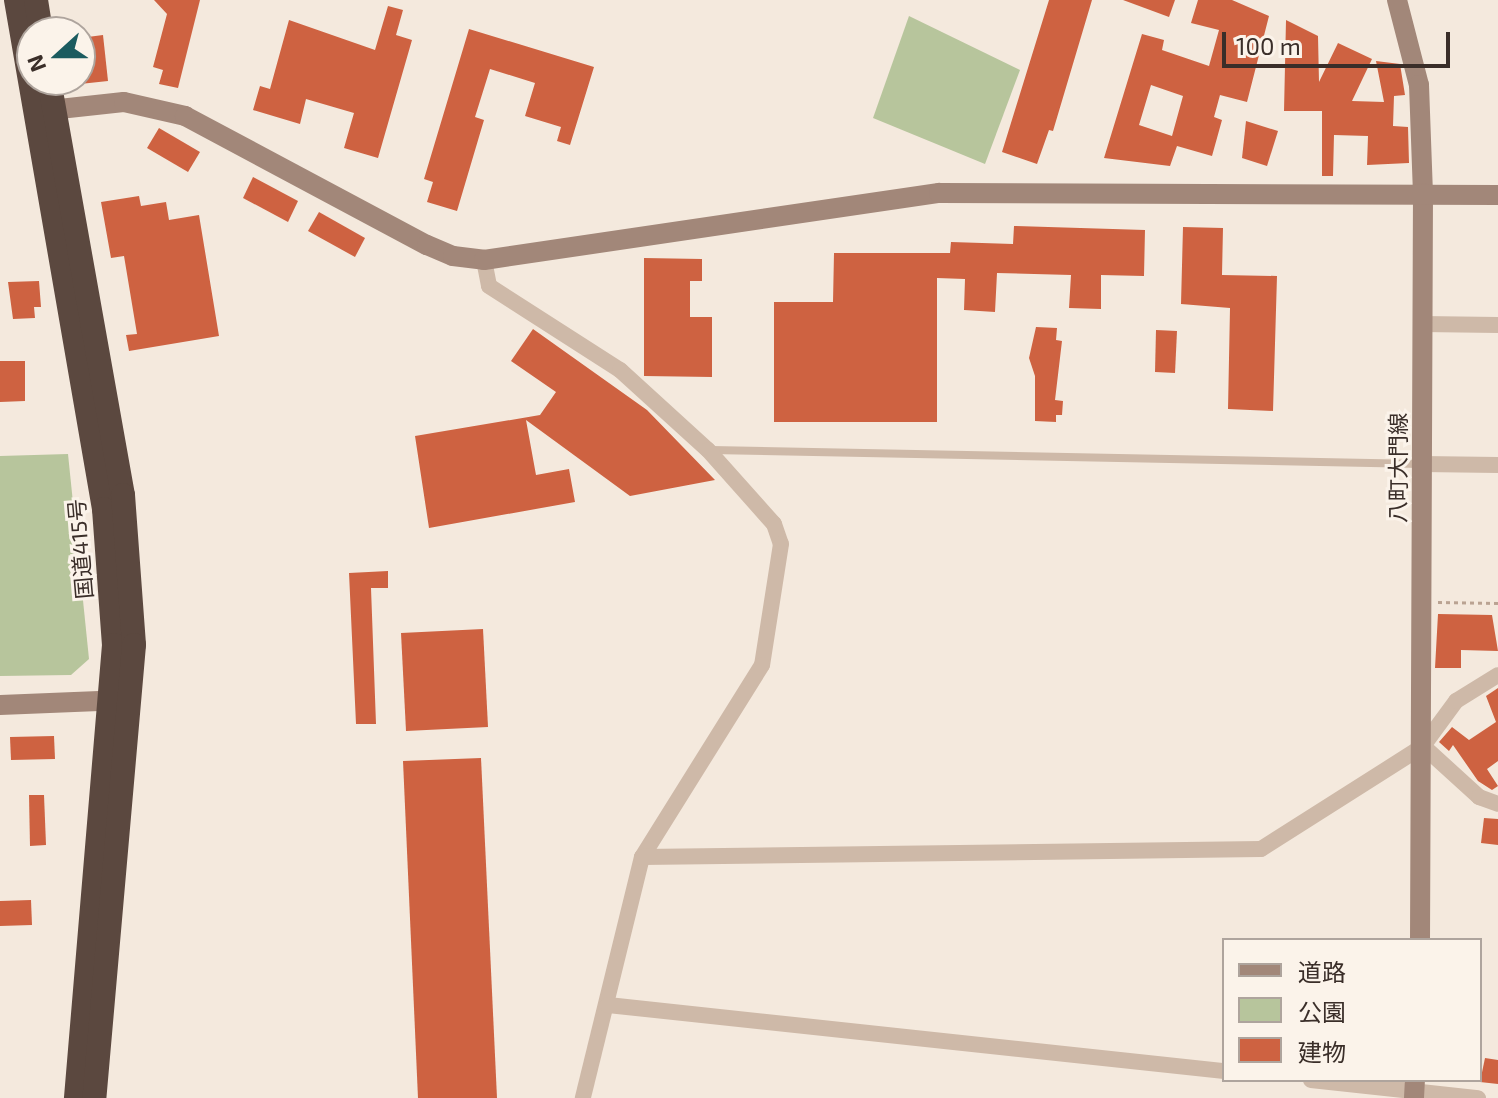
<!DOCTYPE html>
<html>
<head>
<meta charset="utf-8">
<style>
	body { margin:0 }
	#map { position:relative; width:1498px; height:1098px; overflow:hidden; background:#f4e9dd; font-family:"Exo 2","Noto Sans JP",sans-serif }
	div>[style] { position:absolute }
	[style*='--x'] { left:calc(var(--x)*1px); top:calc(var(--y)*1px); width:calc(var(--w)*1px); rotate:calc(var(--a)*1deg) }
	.green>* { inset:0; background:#b7c59c }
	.building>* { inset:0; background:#ce6241 }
	.path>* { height:3px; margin-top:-1.5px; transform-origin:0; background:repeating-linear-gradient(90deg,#baa392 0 4px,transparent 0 8px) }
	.lane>* { height:8px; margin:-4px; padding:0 4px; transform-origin:4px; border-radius:4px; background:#ceb9a8 }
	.street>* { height:16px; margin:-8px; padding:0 8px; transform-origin:8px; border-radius:8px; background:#ceb9a8 }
	.secondary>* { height:20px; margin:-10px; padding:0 10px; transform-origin:10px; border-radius:10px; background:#a28779 }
	.highway>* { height:24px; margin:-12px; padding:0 12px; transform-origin:12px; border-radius:12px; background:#5b483f }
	span { translate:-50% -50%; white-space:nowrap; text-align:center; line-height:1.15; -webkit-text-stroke:6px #fbf3ea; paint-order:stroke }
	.street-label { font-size:22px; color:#3a2e29 }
	.legend { position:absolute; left:1222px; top:938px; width:260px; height:144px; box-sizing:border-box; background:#fbf3ea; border:2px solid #aea49d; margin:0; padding:10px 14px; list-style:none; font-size:24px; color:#3a2e29 }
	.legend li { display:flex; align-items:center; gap:16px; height:40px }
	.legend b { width:40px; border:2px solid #aea49d }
	.north { position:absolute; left:16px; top:16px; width:80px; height:80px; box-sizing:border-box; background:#fbf3ea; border:2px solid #aea49d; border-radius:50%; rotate:249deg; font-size:22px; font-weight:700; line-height:32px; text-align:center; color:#3a2e29 }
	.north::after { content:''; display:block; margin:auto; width:28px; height:36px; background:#1b5b5f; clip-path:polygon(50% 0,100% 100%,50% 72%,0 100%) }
	.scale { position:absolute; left:1222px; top:32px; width:228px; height:36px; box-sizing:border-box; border:4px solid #3a2e29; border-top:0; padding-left:10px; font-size:24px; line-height:28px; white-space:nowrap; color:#3a2e29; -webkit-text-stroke:6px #fbf3ea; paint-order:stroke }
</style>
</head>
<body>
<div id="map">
	<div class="green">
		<div style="clip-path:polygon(909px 16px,1020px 70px,985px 164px,873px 118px)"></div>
		<div style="clip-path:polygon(68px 454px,89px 659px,71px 675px,0 676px,0 456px)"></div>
	</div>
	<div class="building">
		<div style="clip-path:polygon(154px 0,200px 0,178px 88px,159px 84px,163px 70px,153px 67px,167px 14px)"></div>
		<div style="clip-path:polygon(1049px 0,1092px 0,1053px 131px,1049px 130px,1037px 164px,1002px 152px)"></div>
		<div style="clip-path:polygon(1123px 0,1175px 0,1169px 17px)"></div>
		<div style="clip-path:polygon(evenodd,1198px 0,1232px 0,1269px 16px,1247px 102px,1220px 95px,1214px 117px,1222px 120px,1212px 156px,1177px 146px,1170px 166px,1104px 158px,1142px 34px,1164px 40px,1162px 50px,1209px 66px,1219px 30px,1191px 23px,1198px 0,1151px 85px,1183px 96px,1172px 136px,1139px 125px,1151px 85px)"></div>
		<div style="clip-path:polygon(388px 6px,403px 10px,396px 35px,412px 40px,378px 158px,344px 148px,354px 113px,306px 99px,300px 124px,253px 110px,260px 86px,270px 89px,289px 20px,375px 50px)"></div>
		<div style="clip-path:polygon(1286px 20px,1318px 36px,1319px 82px,1338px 43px,1372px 59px,1352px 101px,1384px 102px,1376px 61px,1400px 64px,1405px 95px,1394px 96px,1393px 126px,1408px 127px,1409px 163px,1367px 165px,1368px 136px,1334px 135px,1333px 176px,1322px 176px,1322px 111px,1284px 111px)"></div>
		<div style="clip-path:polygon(469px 29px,594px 67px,570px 145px,557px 141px,561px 127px,525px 116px,535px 83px,490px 69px,475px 117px,484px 120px,457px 211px,427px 202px,433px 182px,424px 179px)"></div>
		<div style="clip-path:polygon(103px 35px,108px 81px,80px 84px,80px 38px)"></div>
		<div style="clip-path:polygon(1246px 121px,1278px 131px,1267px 166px,1242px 158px)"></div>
		<div style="clip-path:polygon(159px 128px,200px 152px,188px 172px,147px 148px)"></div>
		<div style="clip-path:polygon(253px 177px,298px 201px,288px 222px,243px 198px)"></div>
		<div style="clip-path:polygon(139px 196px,141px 206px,166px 202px,169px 220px,199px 215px,219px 336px,129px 351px,126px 335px,137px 334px,124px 256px,111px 258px,101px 202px)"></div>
		<div style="clip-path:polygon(319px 212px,365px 238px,355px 257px,308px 231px)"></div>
		<div style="clip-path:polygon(1014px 226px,1145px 230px,1144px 276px,1101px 275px,1101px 309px,1069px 308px,1071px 275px,997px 273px,995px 312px,964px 310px,965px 279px,937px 278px,937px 422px,774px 422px,774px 302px,833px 302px,834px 253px,950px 253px,951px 242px,1013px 244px)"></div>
		<div style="clip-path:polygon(1183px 227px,1223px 228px,1222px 275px,1277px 276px,1273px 411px,1228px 409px,1230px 308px,1181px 304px)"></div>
		<div style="clip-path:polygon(644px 258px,702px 259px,702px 281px,690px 281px,690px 317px,712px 317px,712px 377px,644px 376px)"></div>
		<div style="clip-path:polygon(39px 281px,41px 307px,34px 307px,35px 318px,13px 319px,8px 282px)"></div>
		<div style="clip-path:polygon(1036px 327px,1057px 328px,1056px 340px,1062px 341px,1055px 400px,1063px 401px,1062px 415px,1056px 415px,1056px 422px,1035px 421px,1035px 376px,1029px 358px)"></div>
		<div style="clip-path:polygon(533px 329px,647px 410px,715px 480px,630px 496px,526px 420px,536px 475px,569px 469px,575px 502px,429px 528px,415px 436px,540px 415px,556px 392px,511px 361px)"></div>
		<div style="clip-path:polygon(1156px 330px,1177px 331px,1175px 373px,1155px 372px)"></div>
		<div style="clip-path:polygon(0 361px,25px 361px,25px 401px,0 402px)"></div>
		<div style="clip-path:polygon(388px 571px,388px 588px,371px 588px,376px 724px,356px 724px,349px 573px)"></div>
		<div style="clip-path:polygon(1438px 614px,1492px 615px,1498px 651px,1461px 650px,1461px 668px,1435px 668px)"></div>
		<div style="clip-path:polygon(483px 629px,488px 727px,406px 731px,401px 633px)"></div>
		<div style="clip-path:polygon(1498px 688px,1498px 761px,1487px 769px,1498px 786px,1492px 790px,1478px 781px,1453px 745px,1449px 751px,1439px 742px,1452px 727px,1469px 740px,1496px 722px,1486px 696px)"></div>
		<div style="clip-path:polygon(54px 736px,55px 759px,11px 760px,10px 737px)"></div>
		<div style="clip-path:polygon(481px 758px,497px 1098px,418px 1098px,403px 761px)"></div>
		<div style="clip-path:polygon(29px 795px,44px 795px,46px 845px,30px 846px)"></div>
		<div style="clip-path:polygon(1484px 818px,1498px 819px,1498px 845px,1481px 843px)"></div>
		<div style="clip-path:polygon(31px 900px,32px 925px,0 926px,0 901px)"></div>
		<div style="clip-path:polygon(1485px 1058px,1498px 1060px,1498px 1084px,1480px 1082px)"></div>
	</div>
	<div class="path">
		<div style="--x:1438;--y:602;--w:60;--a:1"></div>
	</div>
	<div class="lane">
		<div style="--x:711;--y:450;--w:710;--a:1.13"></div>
	</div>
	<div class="street">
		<div style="--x:484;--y:260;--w:26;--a:79"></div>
		<div style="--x:489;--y:286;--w:156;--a:32.7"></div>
		<div style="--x:620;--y:370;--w:119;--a:42.3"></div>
		<div style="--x:708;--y:450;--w:99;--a:48.3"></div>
		<div style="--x:774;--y:524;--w:21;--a:71"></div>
		<div style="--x:781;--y:544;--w:122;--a:98.9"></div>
		<div style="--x:762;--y:665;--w:226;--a:122"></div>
		<div style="--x:642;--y:857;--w:248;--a:103.8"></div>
		<div style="--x:1422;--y:324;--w:76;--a:0.8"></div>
		<div style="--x:1422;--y:464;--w:76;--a:0.8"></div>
		<div style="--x:1423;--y:746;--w:76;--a:42.3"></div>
		<div style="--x:1479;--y:797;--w:20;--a:20"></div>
		<div style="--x:642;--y:857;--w:619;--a:-0.74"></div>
		<div style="--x:1261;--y:849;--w:192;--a:-32.4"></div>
		<div style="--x:1423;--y:746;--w:56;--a:-53.7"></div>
		<div style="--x:1456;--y:701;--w:49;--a:-31.8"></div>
		<div style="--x:608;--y:1005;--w:620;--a:6.12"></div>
		<div style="--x:1311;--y:1080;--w:168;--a:6.2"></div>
	</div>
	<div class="secondary">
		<div style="--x:1397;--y:0;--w:88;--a:75.5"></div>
		<div style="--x:1419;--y:85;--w:108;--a:87.9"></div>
		<div style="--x:1423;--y:193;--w:747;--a:90.23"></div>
		<div style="--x:41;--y:111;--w:83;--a:-6.2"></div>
		<div style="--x:124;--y:102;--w:63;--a:12.9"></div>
		<div style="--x:185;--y:116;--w:274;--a:28.1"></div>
		<div style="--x:427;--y:245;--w:28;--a:23"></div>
		<div style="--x:453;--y:256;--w:31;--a:7"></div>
		<div style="--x:484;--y:260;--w:460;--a:-8.4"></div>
		<div style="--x:939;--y:193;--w:559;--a:0.2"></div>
		<div style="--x:0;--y:705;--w:124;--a:-2.3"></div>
		<div style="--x:1414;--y:1098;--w:18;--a:-87"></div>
	</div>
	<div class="highway">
		<div style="--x:16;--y:0;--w:517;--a:80.19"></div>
		<div style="--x:104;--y:509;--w:136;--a:85.8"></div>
		<div style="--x:114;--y:645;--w:455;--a:94.8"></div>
		<div style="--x:36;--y:0;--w:32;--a:81"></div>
		<div style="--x:49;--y:80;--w:422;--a:79.9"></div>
		<div style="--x:123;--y:495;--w:150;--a:85.8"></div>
		<div style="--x:134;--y:645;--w:455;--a:95"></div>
	</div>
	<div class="street-label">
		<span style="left:1398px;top:468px;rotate:-90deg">八町大門線</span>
		<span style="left:80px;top:549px;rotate:-95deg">国道415号</span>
	</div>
	<ul class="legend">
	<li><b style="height:10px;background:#a28779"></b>道路</li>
	<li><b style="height:22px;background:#b7c59c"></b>公園</li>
	<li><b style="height:22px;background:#ce6241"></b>建物</li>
	</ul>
	<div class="north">N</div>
	<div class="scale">100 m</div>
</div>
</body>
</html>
